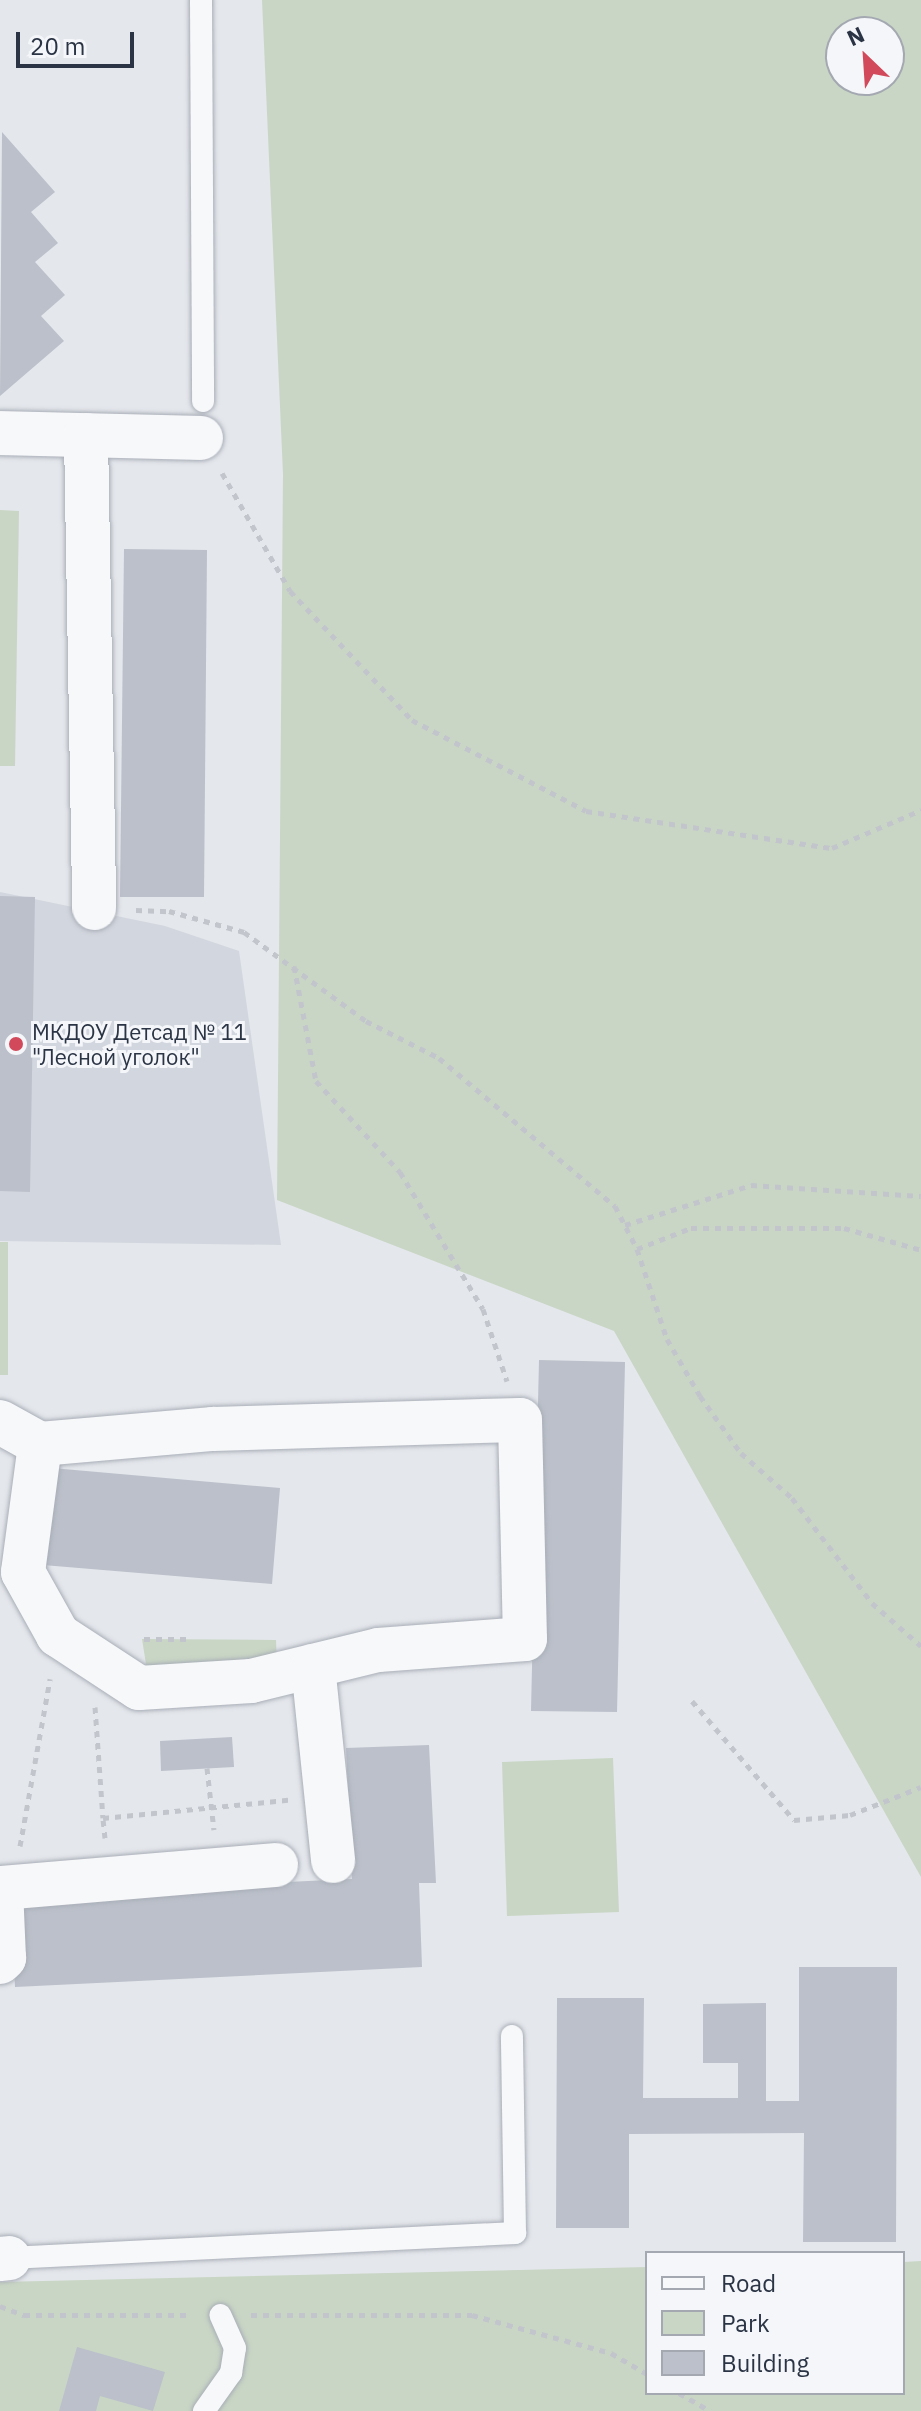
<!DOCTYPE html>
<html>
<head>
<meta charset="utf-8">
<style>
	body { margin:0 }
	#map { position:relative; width:921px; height:2411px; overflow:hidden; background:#e4e7ec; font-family:"IBM Plex Sans",sans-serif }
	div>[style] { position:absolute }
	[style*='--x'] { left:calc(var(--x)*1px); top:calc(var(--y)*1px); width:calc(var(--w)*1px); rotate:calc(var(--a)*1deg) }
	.built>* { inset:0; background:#d2d6de }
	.green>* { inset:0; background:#c9d6c5 }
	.building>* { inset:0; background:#bbc0ca }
	.path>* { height:5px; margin-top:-2.5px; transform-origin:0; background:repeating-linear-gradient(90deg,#c2c5cb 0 6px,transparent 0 12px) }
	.roads { filter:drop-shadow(0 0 2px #a9aeb7) drop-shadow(0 0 2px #a9aeb7) }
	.service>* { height:22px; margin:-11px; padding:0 11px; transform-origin:11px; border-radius:11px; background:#f7f8fa }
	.minor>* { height:44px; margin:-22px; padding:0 22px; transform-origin:22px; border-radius:22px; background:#f7f8fa }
	.dots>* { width:22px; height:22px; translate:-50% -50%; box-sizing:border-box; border:4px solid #f4f6f9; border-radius:50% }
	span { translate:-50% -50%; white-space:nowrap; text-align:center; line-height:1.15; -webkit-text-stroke:6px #f4f6f9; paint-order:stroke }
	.poi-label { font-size:22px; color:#2b3445 }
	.left { translate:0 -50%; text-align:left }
	.legend { position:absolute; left:645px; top:2251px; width:260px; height:144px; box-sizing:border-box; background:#f4f6f9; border:2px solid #a4a8b1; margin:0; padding:10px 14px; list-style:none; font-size:24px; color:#2b3445 }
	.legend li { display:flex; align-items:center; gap:16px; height:40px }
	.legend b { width:40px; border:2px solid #a4a8b1 }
	.north { position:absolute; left:825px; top:16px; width:80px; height:80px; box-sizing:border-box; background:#f4f6f9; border:2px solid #a4a8b1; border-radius:50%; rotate:335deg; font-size:22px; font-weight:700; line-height:32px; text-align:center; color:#2b3445 }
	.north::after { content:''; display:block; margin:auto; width:28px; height:36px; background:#d1495b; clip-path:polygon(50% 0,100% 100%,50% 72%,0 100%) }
	.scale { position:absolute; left:16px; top:32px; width:118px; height:36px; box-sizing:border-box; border:4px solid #2b3445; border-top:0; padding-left:10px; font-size:24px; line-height:28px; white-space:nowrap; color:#2b3445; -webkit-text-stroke:6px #f4f6f9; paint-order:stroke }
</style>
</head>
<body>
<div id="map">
	<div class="built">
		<div style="clip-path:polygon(0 892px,165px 926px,239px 951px,281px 1245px,0 1241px)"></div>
	</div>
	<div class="green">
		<div style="clip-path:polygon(evenodd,262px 0,921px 0,921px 1877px,614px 1331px,277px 1200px,283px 474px,262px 0,841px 32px,889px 32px,889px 80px,841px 80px,841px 32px)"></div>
		<div style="clip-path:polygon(0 510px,19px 511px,15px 766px,0 766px)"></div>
		<div style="clip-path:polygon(0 1242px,8px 1242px,8px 1375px,0 1375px)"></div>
		<div style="clip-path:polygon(142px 1639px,276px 1640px,277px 1668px,149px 1683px)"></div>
		<div style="clip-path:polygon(613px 1758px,619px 1912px,507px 1916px,502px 1762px)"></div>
		<div style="clip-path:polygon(921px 2261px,921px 2411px,0 2411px,0 2282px,647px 2267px,647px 2393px,903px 2393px,903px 2262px)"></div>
	</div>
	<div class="building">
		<div style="clip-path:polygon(2px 132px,55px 192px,31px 212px,58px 243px,35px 262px,65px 295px,41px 316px,64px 341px,0 396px)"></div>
		<div style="clip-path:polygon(124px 549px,207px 550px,204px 897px,120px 897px)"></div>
		<div style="clip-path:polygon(0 896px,35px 897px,30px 1192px,0 1191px)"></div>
		<div style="clip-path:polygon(539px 1360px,625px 1362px,617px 1712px,531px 1711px)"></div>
		<div style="clip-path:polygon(52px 1468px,280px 1488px,272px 1584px,43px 1565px)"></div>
		<div style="clip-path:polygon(232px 1737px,234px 1767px,161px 1771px,160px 1741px)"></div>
		<div style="clip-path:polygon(429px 1745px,436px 1883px,419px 1883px,422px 1967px,15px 1987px,11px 1895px,352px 1879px,346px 1748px)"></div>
		<div style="clip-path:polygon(799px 1967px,897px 1967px,896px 2242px,803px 2242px,804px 2133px,629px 2134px,629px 2228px,556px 2228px,557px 1998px,644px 1998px,643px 2098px,738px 2098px,738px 2063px,703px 2063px,703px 2004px,766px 2003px,766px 2101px,799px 2101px)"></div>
		<div style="clip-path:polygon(77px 2347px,165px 2372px,153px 2411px,100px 2396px,96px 2411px,59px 2411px)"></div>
	</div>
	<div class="path">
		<div style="--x:222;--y:473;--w:136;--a:60"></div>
		<div style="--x:290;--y:591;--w:178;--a:46.6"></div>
		<div style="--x:412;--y:720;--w:196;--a:27.6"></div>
		<div style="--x:586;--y:811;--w:249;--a:8.6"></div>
		<div style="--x:832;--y:848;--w:97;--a:-23.1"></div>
		<div style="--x:136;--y:910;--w:33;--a:2"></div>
		<div style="--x:169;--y:911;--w:78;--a:15.6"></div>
		<div style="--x:244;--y:932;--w:151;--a:36.1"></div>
		<div style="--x:366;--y:1021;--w:82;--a:26.9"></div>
		<div style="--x:439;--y:1058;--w:230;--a:40.1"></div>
		<div style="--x:615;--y:1206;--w:48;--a:62.9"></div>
		<div style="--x:637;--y:1249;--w:95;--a:71.6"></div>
		<div style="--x:667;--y:1339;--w:66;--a:59.9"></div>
		<div style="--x:700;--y:1396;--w:70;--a:54.3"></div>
		<div style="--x:741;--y:1453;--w:68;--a:41.4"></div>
		<div style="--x:792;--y:1498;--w:132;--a:52.7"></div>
		<div style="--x:872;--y:1603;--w:65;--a:41.3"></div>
		<div style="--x:294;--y:966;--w:117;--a:79.2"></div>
		<div style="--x:316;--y:1081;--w:124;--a:47.3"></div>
		<div style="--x:400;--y:1172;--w:160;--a:58.8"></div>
		<div style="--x:483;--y:1309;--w:76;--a:71.6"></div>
		<div style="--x:625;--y:1225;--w:132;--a:-17.6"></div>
		<div style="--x:751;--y:1185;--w:170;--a:3.7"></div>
		<div style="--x:637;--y:1249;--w:58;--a:-21.3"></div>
		<div style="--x:691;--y:1228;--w:153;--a:0"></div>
		<div style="--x:844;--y:1228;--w:80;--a:15.9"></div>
		<div style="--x:144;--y:1639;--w:46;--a:0"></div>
		<div style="--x:692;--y:1701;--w:157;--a:49.4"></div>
		<div style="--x:794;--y:1820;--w:56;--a:-5.1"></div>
		<div style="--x:850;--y:1815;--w:76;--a:-21.5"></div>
		<div style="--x:95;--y:1707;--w:111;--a:85.9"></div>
		<div style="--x:207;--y:1768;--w:62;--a:83.6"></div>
		<div style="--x:105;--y:1838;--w:20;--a:-96"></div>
		<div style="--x:103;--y:1818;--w:186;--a:-5.6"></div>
		<div style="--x:20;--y:1846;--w:170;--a:-79.8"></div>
		<div style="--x:0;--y:2306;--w:26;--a:21"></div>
		<div style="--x:24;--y:2315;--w:165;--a:0"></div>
		<div style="--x:251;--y:2315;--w:221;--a:0"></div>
		<div style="--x:472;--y:2315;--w:144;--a:15.3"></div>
		<div style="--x:611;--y:2353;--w:42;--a:30.3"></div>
		<div style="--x:679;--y:2393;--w:36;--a:30"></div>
	</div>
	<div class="roads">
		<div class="service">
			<div style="--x:201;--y:0;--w:401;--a:89.7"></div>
			<div style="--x:9;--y:2258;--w:507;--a:-2.83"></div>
			<div style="--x:515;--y:2233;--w:197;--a:-90.9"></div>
			<div style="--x:204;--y:2411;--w:47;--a:-54.6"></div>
			<div style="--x:231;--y:2373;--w:25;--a:-81"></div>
			<div style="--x:235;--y:2348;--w:36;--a:-114"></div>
		</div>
		<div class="minor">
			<div style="--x:0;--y:433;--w:201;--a:1.4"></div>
			<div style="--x:86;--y:435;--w:473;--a:89"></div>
			<div style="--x:520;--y:1420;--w:219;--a:88.7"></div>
			<div style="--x:525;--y:1639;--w:147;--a:175.7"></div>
			<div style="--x:378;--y:1650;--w:131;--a:166.3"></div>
			<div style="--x:251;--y:1681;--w:112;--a:176.4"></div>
			<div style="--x:139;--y:1688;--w:97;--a:-146.8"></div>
			<div style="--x:58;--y:1635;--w:72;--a:-119.1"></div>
			<div style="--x:23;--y:1572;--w:129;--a:-82.4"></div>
			<div style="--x:40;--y:1444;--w:174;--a:-5"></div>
			<div style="--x:213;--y:1429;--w:307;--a:-1.7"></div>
			<div style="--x:0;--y:1422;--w:46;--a:28.8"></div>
			<div style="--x:313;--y:1666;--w:196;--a:84.1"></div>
			<div style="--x:0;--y:1962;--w:6;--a:-45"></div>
			<div style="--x:4;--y:1958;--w:70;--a:-92.5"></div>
			<div style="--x:1;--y:1888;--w:276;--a:-4.8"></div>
			<div style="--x:0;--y:2259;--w:9;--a:-6"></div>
		</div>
	</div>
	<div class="dots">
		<div style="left:16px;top:1044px;background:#d1495b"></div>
	</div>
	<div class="poi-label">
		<span class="left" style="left:32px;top:1044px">МКДОУ Детсад № 11<br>"Лесной уголок"</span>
	</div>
	<ul class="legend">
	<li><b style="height:10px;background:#f7f8fa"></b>Road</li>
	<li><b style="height:22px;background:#c9d6c5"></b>Park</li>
	<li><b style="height:22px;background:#bbc0ca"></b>Building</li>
	</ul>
	<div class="north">N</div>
	<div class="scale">20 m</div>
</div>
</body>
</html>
